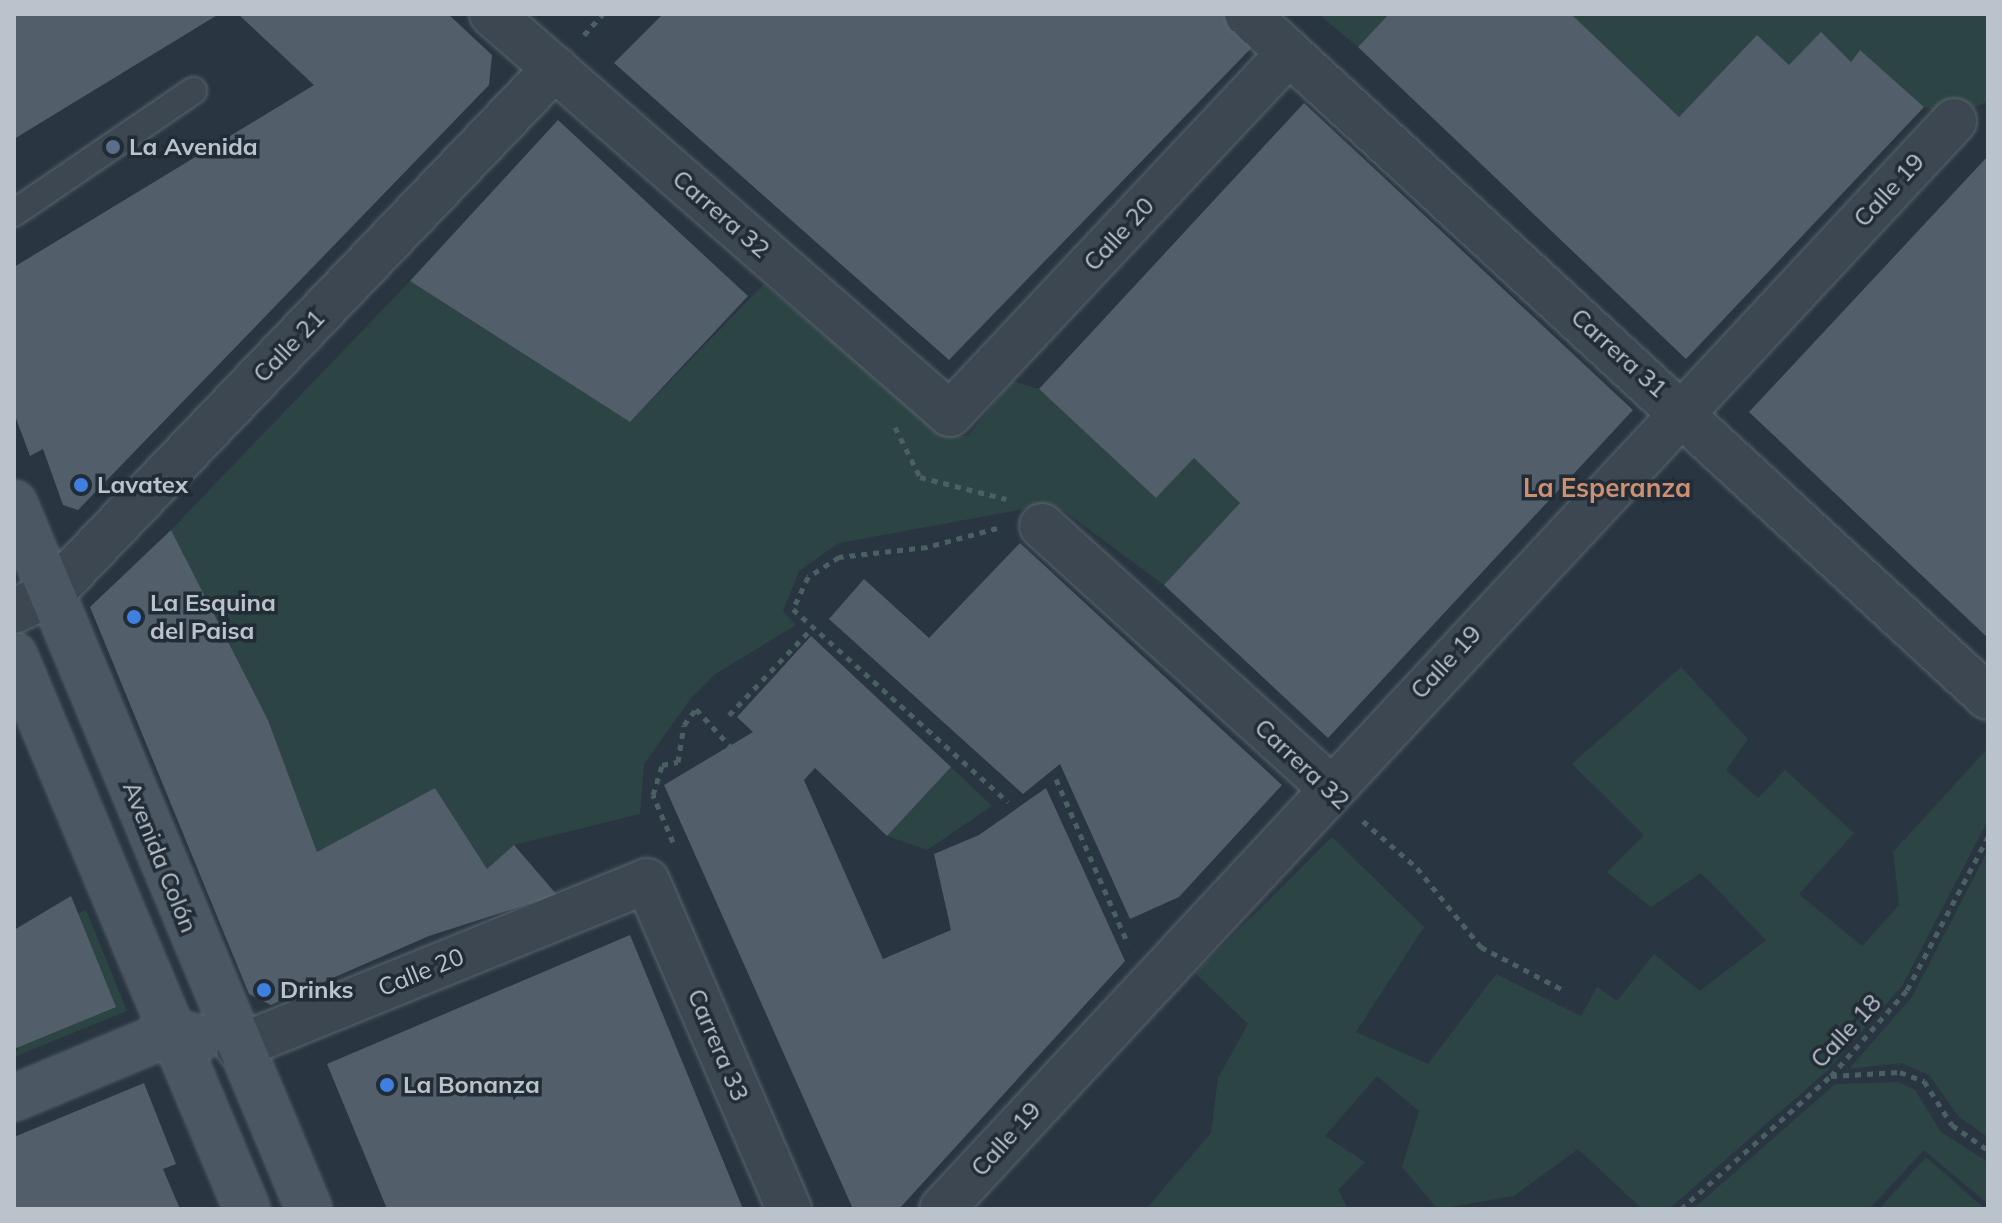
<!DOCTYPE html>
<html>
<head>
<meta charset="utf-8">
<style>
	body { margin:0 }
	#map { position:relative; width:2002px; height:1223px; overflow:hidden; background:#293641; font-family:Mulish,sans-serif }
	div>[style] { position:absolute }
	[style*='--x'] { left:calc(var(--x)*1px); top:calc(var(--y)*1px); width:calc(var(--w)*1px); rotate:calc(var(--a)*1deg) }
	.green>* { inset:0; background:#2c4443 }
	.building>* { inset:0; background:#525f6b }
	.path>* { height:5px; margin-top:-2.5px; transform-origin:0; background:repeating-linear-gradient(90deg,#4b6060 0 6px,transparent 0 12px) }
	.roads { filter:drop-shadow(0 0 2px #5b656e) drop-shadow(0 0 2px #5b656e) }
	.lane>* { height:26px; margin:-13px; padding:0 13px; transform-origin:13px; border-radius:13px; background:#3d4751 }
	.street>* { height:44px; margin:-22px; padding:0 22px; transform-origin:22px; border-radius:22px; background:#3d4751 }
	.secondary>* { height:44px; margin:-22px; padding:0 22px; transform-origin:22px; border-radius:22px; background:#4b5763 }
	.dots>* { width:22px; height:22px; translate:-50% -50%; box-sizing:border-box; border:4px solid #222c36; border-radius:50% }
	span { translate:-50% -50%; white-space:nowrap; text-align:center; line-height:1.15; -webkit-text-stroke:7px #222c36; paint-order:stroke }
	.poi-label { font-size:24px; color:#bac2cb; font-weight:700 }
	.left { translate:0 -50%; text-align:left }
	.street-label { font-size:24px; color:#bac2cb }
	.neighbourhood-label { font-size:26px; color:#cf8f71; font-weight:700 }
	.frame { position:absolute; inset:0; border:16px solid #bac2cb; pointer-events:none }
</style>
</head>
<body>
<div id="map">
	<div class="green">
		<div style="clip-path:polygon(1318px 14px,1389px 14px,1358px 47px)"></div>
		<div style="clip-path:polygon(1571px 14px,1988px 14px,1988px 101px,1956px 117px,1924px 107px,1860px 50px,1851px 62px,1789px 65px,1757px 35px,1679px 117px)"></div>
		<div style="clip-path:polygon(410px 281px,630px 422px,764px 284px,944px 435px,968px 436px,1012px 381px,1039px 389px,1156px 498px,1194px 458px,1240px 503px,1164px 585px,1064px 511px,1041px 506px,839px 543px,799px 571px,783px 611px,796px 625px,714px 675px,691px 698px,644px 764px,640px 814px,514px 845px,487px 869px,435px 788px,317px 852px,268px 720px,171px 530px)"></div>
		<div style="clip-path:polygon(1681px 667px,1748px 739px,1726px 770px,1758px 798px,1785px 770px,1854px 833px,1799px 894px,1862px 946px,1899px 905px,1893px 852px,1988px 748px,1988px 820px,1902px 986px,1827px 1071px,1669px 1209px,1642px 1209px,1578px 1149px,1514px 1196px,1438px 1209px,1402px 1167px,1419px 1111px,1377px 1076px,1325px 1136px,1365px 1162px,1338px 1190px,1348px 1209px,1146px 1209px,1211px 1133px,1218px 1078px,1248px 1024px,1195px 973px,1332px 837px,1424px 927px,1356px 1032px,1428px 1064px,1496px 974px,1581px 1016px,1597px 987px,1617px 1001px,1654px 954px,1700px 991px,1766px 940px,1701px 873px,1651px 907px,1607px 872px,1644px 835px,1572px 764px)"></div>
		<div style="clip-path:polygon(951px 767px,992px 806px,927px 850px,887px 836px)"></div>
		<div style="clip-path:polygon(1988px 850px,1987px 886px,1988px 1137px,1959px 1117px,1929px 1075px,1901px 1063px,1849px 1069px,1912px 997px)"></div>
		<div style="clip-path:polygon(86px 910px,127px 1011px,14px 1057px,78px 914px)"></div>
		<div style="clip-path:polygon(1898px 1082px,1915px 1090px,1941px 1132px,1988px 1162px,1988px 1204px,1924px 1150px,1869px 1209px,1693px 1209px,1835px 1084px)"></div>
		<div style="clip-path:polygon(1926px 1157px,1985px 1209px,1879px 1209px)"></div>
	</div>
	<div class="building">
		<div style="clip-path:polygon(14px 14px,219px 14px,14px 139px)"></div>
		<div style="clip-path:polygon(238px 14px,448px 14px,492px 55px,489px 85px,78px 510px,63px 505px,43px 449px,30px 456px,14px 413px,14px 267px,314px 85px)"></div>
		<div style="clip-path:polygon(663px 14px,1230px 14px,1259px 40px,949px 360px,614px 63px)"></div>
		<div style="clip-path:polygon(1389px 14px,1571px 14px,1679px 117px,1757px 35px,1789px 65px,1821px 32px,1851px 62px,1860px 50px,1924px 107px,1686px 359px,1358px 47px)"></div>
		<div style="clip-path:polygon(1304px 103px,1633px 410px,1328px 738px,1164px 585px,1240px 503px,1194px 458px,1156px 498px,1039px 389px)"></div>
		<div style="clip-path:polygon(558px 120px,748px 296px,630px 422px,410px 281px)"></div>
		<div style="clip-path:polygon(1988px 156px,1988px 638px,1749px 412px)"></div>
		<div style="clip-path:polygon(171px 530px,268px 720px,317px 852px,435px 788px,487px 869px,514px 845px,557px 895px,429px 936px,271px 1005px,249px 994px,90px 607px)"></div>
		<div style="clip-path:polygon(1020px 543px,1282px 785px,1179px 897px,1130px 919px,1060px 764px,1023px 794px,829px 619px,864px 579px,929px 638px)"></div>
		<div style="clip-path:polygon(811px 636px,951px 767px,887px 836px,815px 768px,804px 780px,883px 959px,951px 930px,934px 854px,979px 835px,1046px 788px,1125px 961px,899px 1209px,853px 1209px,664px 785px,753px 732px,737px 717px)"></div>
		<div style="clip-path:polygon(71px 896px,116px 1007px,14px 1049px,14px 930px)"></div>
		<div style="clip-path:polygon(630px 935px,743px 1209px,387px 1209px,327px 1064px)"></div>
		<div style="clip-path:polygon(144px 1083px,176px 1164px,163px 1169px,180px 1209px,14px 1209px,14px 1137px)"></div>
	</div>
	<div class="path">
		<div style="--x:584;--y:35;--w:28;--a:-48"></div>
		<div style="--x:895;--y:427;--w:56;--a:63.4"></div>
		<div style="--x:920;--y:477;--w:89;--a:14.3"></div>
		<div style="--x:997;--y:528;--w:73;--a:164.8"></div>
		<div style="--x:927;--y:547;--w:89;--a:173.5"></div>
		<div style="--x:839;--y:557;--w:37;--a:147"></div>
		<div style="--x:808;--y:577;--w:35;--a:115"></div>
		<div style="--x:793;--y:609;--w:289;--a:41.9"></div>
		<div style="--x:729;--y:715;--w:122;--a:-46.3"></div>
		<div style="--x:1056;--y:779;--w:180;--a:66.4"></div>
		<div style="--x:1363;--y:821;--w:72;--a:41"></div>
		<div style="--x:1417;--y:868;--w:102;--a:51"></div>
		<div style="--x:1481;--y:947;--w:95;--a:27.6"></div>
		<div style="--x:673;--y:842;--w:51;--a:-113.1"></div>
		<div style="--x:653;--y:795;--w:31;--a:-73"></div>
		<div style="--x:662;--y:765;--w:16;--a:-11"></div>
		<div style="--x:678;--y:762;--w:37;--a:-81"></div>
		<div style="--x:684;--y:725;--w:20;--a:-53"></div>
		<div style="--x:696;--y:709;--w:50;--a:47.4"></div>
		<div style="--x:1831;--y:1076;--w:69;--a:-3.3"></div>
		<div style="--x:1900;--y:1072;--w:26;--a:21"></div>
		<div style="--x:1924;--y:1081;--w:52;--a:57.5"></div>
		<div style="--x:1952;--y:1125;--w:44;--a:34.8"></div>
		<div style="--x:1681;--y:1209;--w:200;--a:-41.6"></div>
		<div style="--x:1831;--y:1076;--w:115;--a:-48.5"></div>
		<div style="--x:1907;--y:990;--w:173;--a:-62.1"></div>
	</div>
	<div class="roads">
		<div class="lane">
			<div style="--x:14;--y:213;--w:217;--a:-34.3"></div>
		</div>
		<div class="street">
			<div style="--x:492;--y:14;--w:608;--a:41.13"></div>
			<div style="--x:950;--y:414;--w:494;--a:-46.8"></div>
			<div style="--x:1247;--y:14;--w:1008;--a:42.67"></div>
			<div style="--x:1042;--y:526;--w:387;--a:42.2"></div>
			<div style="--x:14;--y:611;--w:42;--a:-25.3"></div>
			<div style="--x:52;--y:593;--w:727;--a:-46.23"></div>
			<div style="--x:238;--y:1047;--w:441;--a:-22.1"></div>
			<div style="--x:647;--y:881;--w:357;--a:66.6"></div>
			<div style="--x:942;--y:1209;--w:1486;--a:-47.07"></div>
		</div>
		<div class="secondary">
			<div style="--x:14;--y:503;--w:765;--a:67.32"></div>
			<div style="--x:14;--y:655;--w:601;--a:67.19"></div>
			<div style="--x:14;--y:1098;--w:171;--a:-22.7"></div>
			<div style="--x:172;--y:1032;--w:29;--a:12"></div>
		</div>
	</div>
	<div class="dots">
		<div style="left:113px;top:147px;background:#5c6f8a"></div>
		<div style="left:81px;top:485px;background:#3f7fe0"></div>
		<div style="left:134px;top:617px;background:#3f7fe0"></div>
		<div style="left:264px;top:990px;background:#3f7fe0"></div>
		<div style="left:387px;top:1085px;background:#3f7fe0"></div>
	</div>
	<div class="poi-label">
		<span class="left" style="left:129px;top:147px">La Avenida</span>
		<span class="left" style="left:97px;top:485px">Lavatex</span>
		<span class="left" style="left:150px;top:617px">La Esquina<br>del Paisa</span>
		<span class="left" style="left:280px;top:990px">Drinks</span>
		<span class="left" style="left:403px;top:1085px">La Bonanza</span>
	</div>
	<div class="street-label">
		<span style="left:1889px;top:190px;rotate:-47deg">Calle 19</span>
		<span style="left:721px;top:214px;rotate:41deg">Carrera 32</span>
		<span style="left:1119px;top:234px;rotate:-47deg">Calle 20</span>
		<span style="left:289px;top:346px;rotate:-46deg">Calle 21</span>
		<span style="left:1619px;top:353px;rotate:42deg">Carrera 31</span>
		<span style="left:1446px;top:662px;rotate:-47deg">Calle 19</span>
		<span style="left:1302px;top:764px;rotate:43deg">Carrera 32</span>
		<span style="left:160px;top:857px;rotate:68deg">Avenida Colón</span>
		<span style="left:421px;top:972px;rotate:-22deg">Calle 20</span>
		<span style="left:1846px;top:1031px;rotate:-47deg">Calle 18</span>
		<span style="left:718px;top:1045px;rotate:67deg">Carrera 33</span>
		<span style="left:1006px;top:1139px;rotate:-48deg">Calle 19</span>
	</div>
	<div class="neighbourhood-label">
		<span style="left:1607px;top:488px">La Esperanza</span>
	</div>
	<div class="frame"></div>
</div>
</body>
</html>
